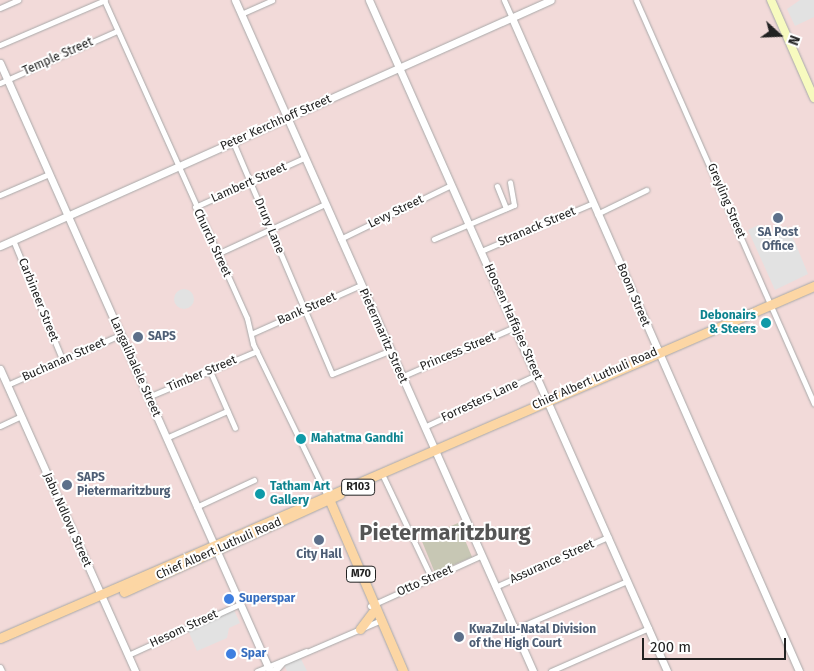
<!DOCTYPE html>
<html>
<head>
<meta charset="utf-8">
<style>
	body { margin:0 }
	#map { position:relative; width:814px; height:671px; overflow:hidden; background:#f2efe9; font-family:"Fira Sans",sans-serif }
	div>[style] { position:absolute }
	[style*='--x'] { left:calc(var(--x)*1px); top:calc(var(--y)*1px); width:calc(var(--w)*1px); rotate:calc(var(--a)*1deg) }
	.commercial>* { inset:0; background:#f2dad9 }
	.construction>* { inset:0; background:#c7c7b4 }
	.parking>* { inset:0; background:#e2e2e2 }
	.round { border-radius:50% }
	.roads { filter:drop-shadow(0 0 1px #a9a9a9) drop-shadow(0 0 1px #a9a9a9) }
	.minor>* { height:5px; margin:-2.5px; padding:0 2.5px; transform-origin:2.5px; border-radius:2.5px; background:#fff }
	.tertiary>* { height:7px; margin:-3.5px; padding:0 3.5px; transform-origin:3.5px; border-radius:3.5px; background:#fff }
	.secondary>* { height:8px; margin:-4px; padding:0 4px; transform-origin:4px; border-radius:4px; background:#f7fabf }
	.primary>* { height:9px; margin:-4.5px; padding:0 4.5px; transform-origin:4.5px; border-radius:4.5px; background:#fcd6a4 }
	.dots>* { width:14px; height:14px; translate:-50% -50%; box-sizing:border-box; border:2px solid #fff; border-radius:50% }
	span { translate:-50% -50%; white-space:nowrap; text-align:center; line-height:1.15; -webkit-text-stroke:4px #fff; paint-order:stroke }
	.shield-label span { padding:1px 4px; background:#fff; border:1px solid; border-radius:4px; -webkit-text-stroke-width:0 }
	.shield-label { font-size:11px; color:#222; font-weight:700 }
	.street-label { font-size:12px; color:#222 }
	.service-label { font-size:12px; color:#4e5e75; font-weight:700 }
	.left { translate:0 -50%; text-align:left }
	.culture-label { font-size:12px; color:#0d838f; font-weight:700 }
	.right { translate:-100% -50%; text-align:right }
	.shop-label { font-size:12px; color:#366cbe; font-weight:700 }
	.town-label { font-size:22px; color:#555; font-weight:700 }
	.north { position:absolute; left:754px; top:10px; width:50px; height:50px; -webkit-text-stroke:4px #fff; paint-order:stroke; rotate:110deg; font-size:14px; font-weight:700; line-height:20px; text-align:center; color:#222 }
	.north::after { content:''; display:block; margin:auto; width:18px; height:22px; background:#222; clip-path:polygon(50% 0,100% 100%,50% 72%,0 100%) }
	.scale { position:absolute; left:642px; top:638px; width:144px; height:22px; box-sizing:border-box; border:2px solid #222; border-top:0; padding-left:6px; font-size:15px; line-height:18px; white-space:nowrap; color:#222; -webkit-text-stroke:4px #fff; paint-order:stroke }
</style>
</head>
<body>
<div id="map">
	<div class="commercial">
		<div style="clip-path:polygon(0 0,814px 0,814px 671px,0 671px)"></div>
	</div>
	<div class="construction">
		<div style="clip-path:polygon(458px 523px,472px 557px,435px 573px,421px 539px)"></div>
	</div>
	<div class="parking">
		<div style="clip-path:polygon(800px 0,814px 0,814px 17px,795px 26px,787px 9px)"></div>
		<div style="clip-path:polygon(758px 225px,763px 236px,786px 226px,790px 230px,808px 274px,775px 290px,748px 230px)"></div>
		<div class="round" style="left:174px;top:289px;width:20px;height:20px"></div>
		<div style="clip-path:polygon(234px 610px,240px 623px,229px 628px,227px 638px,197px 651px,188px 630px)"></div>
		<div style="clip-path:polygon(300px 657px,307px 671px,287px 671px,284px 665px)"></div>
	</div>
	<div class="roads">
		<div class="minor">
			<div style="--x:104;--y:0;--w:349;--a:65.8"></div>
			<div style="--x:247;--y:318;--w:27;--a:77"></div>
			<div style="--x:253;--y:344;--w:167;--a:64"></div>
			<div style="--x:504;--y:0;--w:20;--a:66"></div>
			<div style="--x:636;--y:0;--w:441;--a:66.2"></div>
			<div style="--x:0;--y:8;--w:20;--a:-24"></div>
			<div style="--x:241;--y:14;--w:34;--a:-24"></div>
			<div style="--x:0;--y:45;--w:114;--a:-23.2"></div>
			<div style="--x:0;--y:83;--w:128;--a:-24"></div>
			<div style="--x:233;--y:142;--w:252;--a:66.9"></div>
			<div style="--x:332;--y:374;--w:61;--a:-22"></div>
			<div style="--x:497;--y:186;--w:24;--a:68"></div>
			<div style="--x:0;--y:195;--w:53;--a:-23.2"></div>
			<div style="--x:195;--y:207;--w:120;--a:-24.2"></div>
			<div style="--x:597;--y:214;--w:55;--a:-26.1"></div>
			<div style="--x:340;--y:239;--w:123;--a:-25.9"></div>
			<div style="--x:434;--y:239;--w:87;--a:-23"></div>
			<div style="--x:514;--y:205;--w:23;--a:-100"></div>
			<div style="--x:13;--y:240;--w:129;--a:67.6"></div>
			<div style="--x:481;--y:251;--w:122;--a:-23.2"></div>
			<div style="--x:217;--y:254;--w:119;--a:-24.8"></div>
			<div style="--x:253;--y:333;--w:118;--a:-24"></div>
			<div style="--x:210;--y:371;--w:62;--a:66.3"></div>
			<div style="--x:401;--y:377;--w:124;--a:-23.7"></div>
			<div style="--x:7;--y:385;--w:124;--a:-23.9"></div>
			<div style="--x:148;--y:397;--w:118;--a:-22.9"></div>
			<div style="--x:0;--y:426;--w:23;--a:-25"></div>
			<div style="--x:424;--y:427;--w:123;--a:-24.9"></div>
			<div style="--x:166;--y:438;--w:67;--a:-23.9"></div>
			<div style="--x:383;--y:476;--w:112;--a:64.6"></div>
			<div style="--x:196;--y:507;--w:64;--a:-25"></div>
			<div style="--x:495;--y:587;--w:124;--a:-23.9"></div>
			<div style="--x:370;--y:606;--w:121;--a:-24.4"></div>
			<div style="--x:515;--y:629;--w:122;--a:-23.2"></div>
			<div style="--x:128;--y:655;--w:123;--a:-24.5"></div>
			<div style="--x:279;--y:664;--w:111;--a:-23.3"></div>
			<div style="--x:0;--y:667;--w:4;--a:63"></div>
			<div style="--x:257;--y:671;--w:53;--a:-22.2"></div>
			<div style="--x:551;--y:671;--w:107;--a:-23.7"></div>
		</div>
		<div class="tertiary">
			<div style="--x:235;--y:0;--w:734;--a:66.05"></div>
			<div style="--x:369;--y:0;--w:734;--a:66.05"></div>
			<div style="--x:512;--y:18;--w:713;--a:66.27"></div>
			<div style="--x:0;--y:63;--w:665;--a:66.06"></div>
			<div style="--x:0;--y:246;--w:603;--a:-24.06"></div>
			<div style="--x:0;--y:369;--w:331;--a:65.9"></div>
			<div style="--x:274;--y:671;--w:11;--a:-49"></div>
		</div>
		<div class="secondary">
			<div style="--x:771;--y:0;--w:107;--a:66.3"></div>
		</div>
		<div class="primary">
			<div style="--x:329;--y:499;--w:187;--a:66.7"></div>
			<div style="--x:124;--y:592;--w:237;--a:-24.4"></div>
			<div style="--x:360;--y:629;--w:21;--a:-53"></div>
			<div style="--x:0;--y:638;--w:887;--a:-23.39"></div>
		</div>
	</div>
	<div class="dots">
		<div style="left:778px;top:218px;background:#5c6f8a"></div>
		<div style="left:766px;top:323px;background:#0f9aa8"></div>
		<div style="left:138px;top:337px;background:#5c6f8a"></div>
		<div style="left:301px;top:439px;background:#0f9aa8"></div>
		<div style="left:67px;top:485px;background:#5c6f8a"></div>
		<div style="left:260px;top:494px;background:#0f9aa8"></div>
		<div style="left:319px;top:540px;background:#5c6f8a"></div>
		<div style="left:229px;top:599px;background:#3f7fe0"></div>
		<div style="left:459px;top:637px;background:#5c6f8a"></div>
		<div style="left:231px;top:654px;background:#3f7fe0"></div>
	</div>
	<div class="shield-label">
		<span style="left:358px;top:487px">R103</span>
		<span style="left:361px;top:574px">M70</span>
	</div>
	<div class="street-label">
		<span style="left:58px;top:57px;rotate:-24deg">Temple Street</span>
		<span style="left:276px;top:123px;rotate:-24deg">Peter Kerchhoff Street</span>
		<span style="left:249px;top:183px;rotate:-24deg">Lambert Street</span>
		<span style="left:726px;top:201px;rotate:67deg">Greyling Street</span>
		<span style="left:396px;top:212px;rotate:-26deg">Levy Street</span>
		<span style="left:269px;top:226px;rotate:67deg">Drury Lane</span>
		<span style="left:537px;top:227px;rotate:-23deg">Stranack Street</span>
		<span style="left:212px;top:243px;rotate:65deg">Church Street</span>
		<span style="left:633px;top:295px;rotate:67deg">Boom Street</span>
		<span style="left:38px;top:300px;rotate:68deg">Carbineer Street</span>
		<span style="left:307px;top:309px;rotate:-24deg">Bank Street</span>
		<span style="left:513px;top:322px;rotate:66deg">Hoosen Haffajee Street</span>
		<span style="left:383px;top:336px;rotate:66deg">Pietermaritz Street</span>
		<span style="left:458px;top:352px;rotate:-23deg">Princess Street</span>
		<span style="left:64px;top:360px;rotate:-24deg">Buchanan Street</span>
		<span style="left:135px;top:367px;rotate:66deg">Langalibalele Street</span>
		<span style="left:202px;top:374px;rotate:-23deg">Timber Street</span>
		<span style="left:595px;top:379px;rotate:-24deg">Chief Albert Luthuli Road</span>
		<span style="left:480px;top:401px;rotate:-25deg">Forresters Lane</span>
		<span style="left:67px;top:520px;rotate:66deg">Jabu Ndlovu Street</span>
		<span style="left:219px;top:549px;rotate:-24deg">Chief Albert Luthuli Road</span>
		<span style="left:552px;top:562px;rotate:-24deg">Assurance Street</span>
		<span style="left:425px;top:581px;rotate:-24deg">Otto Street</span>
		<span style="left:184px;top:629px;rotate:-25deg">Hesom Street</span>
	</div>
	<div class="service-label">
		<span style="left:778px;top:240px">SA Post<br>Office</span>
		<span class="left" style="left:148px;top:337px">SAPS</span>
		<span class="left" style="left:77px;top:485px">SAPS<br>Pietermaritzburg</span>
		<span style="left:319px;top:555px">City Hall</span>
		<span class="left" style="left:469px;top:637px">KwaZulu-Natal Division<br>of the High Court</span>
	</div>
	<div class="culture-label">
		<span class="right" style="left:756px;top:323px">Debonairs<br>&amp; Steers</span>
		<span class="left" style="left:311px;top:439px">Mahatma Gandhi</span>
		<span class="left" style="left:270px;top:494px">Tatham Art<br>Gallery</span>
	</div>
	<div class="shop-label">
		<span class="left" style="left:239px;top:599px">Superspar</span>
		<span class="left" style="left:241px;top:654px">Spar</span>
	</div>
	<div class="town-label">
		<span style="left:445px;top:533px">Pietermaritzburg</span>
	</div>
	<div class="north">N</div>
	<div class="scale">200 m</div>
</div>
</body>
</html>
